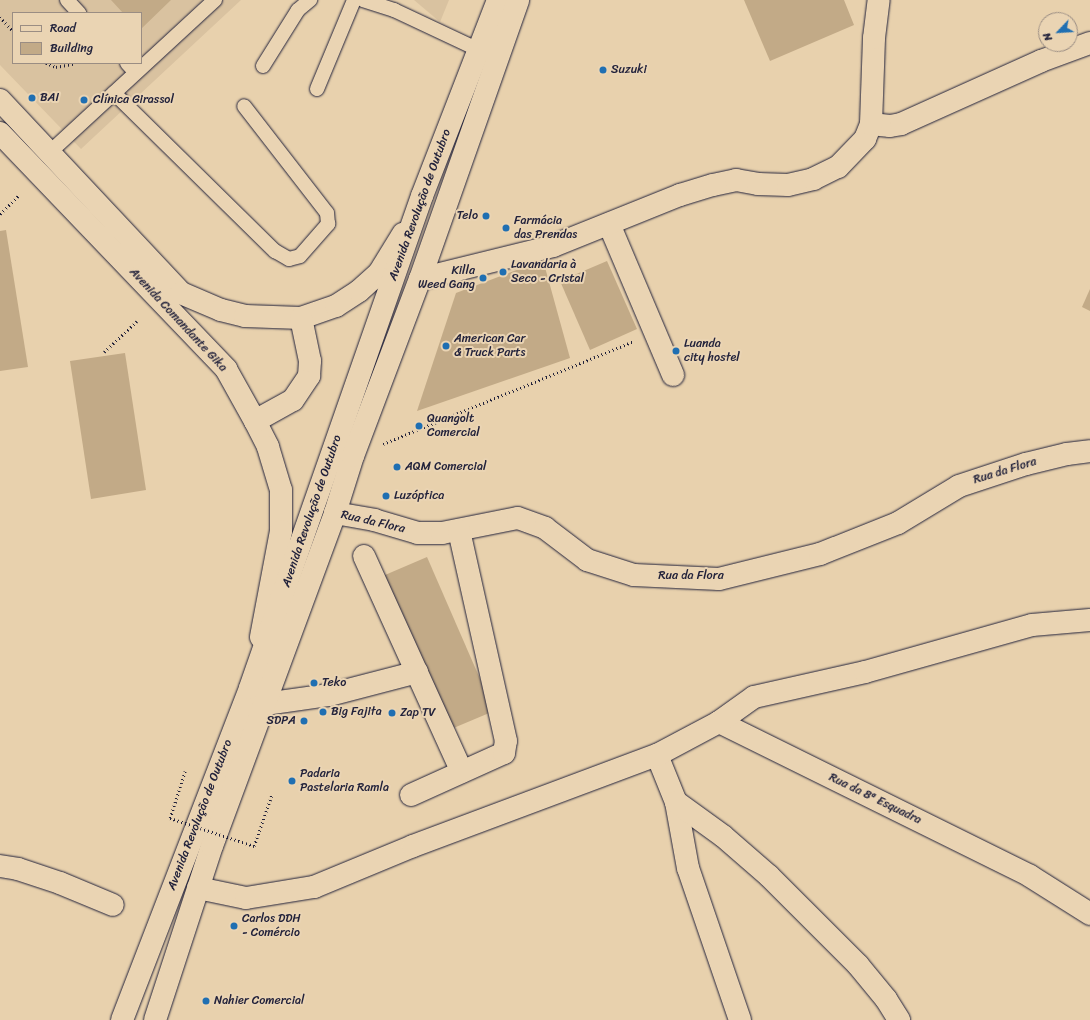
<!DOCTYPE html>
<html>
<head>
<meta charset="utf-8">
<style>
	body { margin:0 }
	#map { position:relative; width:1090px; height:1020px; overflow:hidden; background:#e8d1ad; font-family:Sriracha,sans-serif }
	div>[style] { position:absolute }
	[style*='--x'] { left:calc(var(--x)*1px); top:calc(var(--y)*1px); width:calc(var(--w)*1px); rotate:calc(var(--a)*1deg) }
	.built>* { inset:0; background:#d9c2a0 }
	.building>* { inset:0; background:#c2aa87 }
	.path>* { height:2.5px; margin-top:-1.25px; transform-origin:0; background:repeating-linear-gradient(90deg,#22223b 0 1px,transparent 0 4px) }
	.roads { filter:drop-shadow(0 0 1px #22223b) drop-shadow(0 0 1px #22223b) }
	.service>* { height:14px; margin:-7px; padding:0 7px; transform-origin:7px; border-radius:7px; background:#ead4b3 }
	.minor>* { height:22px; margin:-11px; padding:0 11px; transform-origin:11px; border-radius:11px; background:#ead4b3 }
	.tertiary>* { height:22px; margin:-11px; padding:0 11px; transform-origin:11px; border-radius:11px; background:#ead4b3 }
	.primary>* { height:22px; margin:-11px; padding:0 11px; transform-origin:11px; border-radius:11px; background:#ead4b3 }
	.path-bridge>* { height:2.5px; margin-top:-1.25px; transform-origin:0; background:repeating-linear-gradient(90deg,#22223b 0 1px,transparent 0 4px) }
	.dots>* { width:11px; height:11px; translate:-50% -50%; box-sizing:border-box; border:2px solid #ead4b3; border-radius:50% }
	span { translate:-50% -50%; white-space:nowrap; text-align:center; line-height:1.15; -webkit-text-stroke:4px #ead4b3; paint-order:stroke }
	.poi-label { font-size:12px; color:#22223b }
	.left { translate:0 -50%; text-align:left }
	.right { translate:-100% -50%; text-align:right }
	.street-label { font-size:12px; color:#22223b }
	.legend { position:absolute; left:12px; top:12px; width:130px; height:52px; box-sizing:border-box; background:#ead4b3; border:1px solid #9a8d83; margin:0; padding:5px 7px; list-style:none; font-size:12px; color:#22223b }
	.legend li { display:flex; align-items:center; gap:8px; height:20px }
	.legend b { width:20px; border:1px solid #9a8d83 }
	.north { position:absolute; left:1038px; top:12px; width:40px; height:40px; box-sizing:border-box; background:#ead4b3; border:1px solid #9a8d83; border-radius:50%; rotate:245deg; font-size:11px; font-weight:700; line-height:16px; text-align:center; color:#22223b }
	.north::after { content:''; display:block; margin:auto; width:14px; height:18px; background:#1f6fb2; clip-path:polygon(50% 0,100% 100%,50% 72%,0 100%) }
</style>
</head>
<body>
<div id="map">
	<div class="built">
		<div style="clip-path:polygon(evenodd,0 0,241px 0,81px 149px,0 65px,0 0,13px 13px,141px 13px,141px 63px,13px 63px,13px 13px)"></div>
		<div style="clip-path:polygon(414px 0,449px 0,440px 22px)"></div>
	</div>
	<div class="building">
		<div style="clip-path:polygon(111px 0,171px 0,141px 29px,141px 13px,123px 13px)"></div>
		<div style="clip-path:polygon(744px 0,844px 0,854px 25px,770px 61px)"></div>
		<div style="clip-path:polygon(6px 230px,28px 367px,0 371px,0 231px)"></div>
		<div style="clip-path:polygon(543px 260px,570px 358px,417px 411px,456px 293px)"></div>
		<div style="clip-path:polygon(607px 261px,637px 329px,590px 350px,560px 281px)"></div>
		<div style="clip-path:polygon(1090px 289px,1090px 311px,1082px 307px)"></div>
		<div style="clip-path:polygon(125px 353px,146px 490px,91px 499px,70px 361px)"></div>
		<div style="clip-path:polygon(427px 557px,494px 711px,444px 732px,378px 578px)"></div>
	</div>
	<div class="path">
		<div style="--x:0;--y:17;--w:19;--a:47"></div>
		<div style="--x:46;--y:63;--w:11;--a:22"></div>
		<div style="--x:56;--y:67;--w:20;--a:-11"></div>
		<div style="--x:0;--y:214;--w:27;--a:-45"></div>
		<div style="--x:104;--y:352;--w:45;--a:-43.2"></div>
		<div style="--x:383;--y:444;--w:271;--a:-22.3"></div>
		<div style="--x:170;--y:818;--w:49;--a:-72.3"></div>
		<div style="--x:254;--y:846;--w:55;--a:-70.9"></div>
	</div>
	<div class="roads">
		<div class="service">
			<div style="--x:67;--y:0;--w:18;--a:47"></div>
			<div style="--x:363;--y:0;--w:33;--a:18"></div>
			<div style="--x:394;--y:10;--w:94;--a:25.2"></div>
			<div style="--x:127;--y:63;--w:13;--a:48"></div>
			<div style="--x:263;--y:66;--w:66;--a:-58"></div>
			<div style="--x:298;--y:10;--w:16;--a:-40"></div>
			<div style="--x:317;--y:89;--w:96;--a:-67.4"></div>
			<div style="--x:114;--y:93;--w:226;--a:44.5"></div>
			<div style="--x:275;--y:251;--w:16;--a:30"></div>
			<div style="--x:289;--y:259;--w:11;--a:-15"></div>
			<div style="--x:300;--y:256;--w:43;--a:-48.8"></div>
			<div style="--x:328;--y:224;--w:11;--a:-95"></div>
			<div style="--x:327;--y:213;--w:135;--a:-127.8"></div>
			<div style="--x:49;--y:153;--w:226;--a:-42.7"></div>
		</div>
		<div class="minor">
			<div style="--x:871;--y:124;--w:19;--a:6"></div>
			<div style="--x:890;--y:126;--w:11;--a:-10"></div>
			<div style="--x:901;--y:124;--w:154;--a:-24.2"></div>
			<div style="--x:1041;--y:61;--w:52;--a:-20.2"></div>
			<div style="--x:609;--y:224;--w:164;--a:67"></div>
			<div style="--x:420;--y:279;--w:137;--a:-13.9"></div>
			<div style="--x:553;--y:246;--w:137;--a:-21.9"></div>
			<div style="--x:680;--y:195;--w:34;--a:-17"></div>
			<div style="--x:713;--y:185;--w:24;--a:-12"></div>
			<div style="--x:736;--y:180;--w:22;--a:10"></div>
			<div style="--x:758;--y:184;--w:30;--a:2"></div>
			<div style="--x:788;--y:185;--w:26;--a:-13"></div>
			<div style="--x:813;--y:179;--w:28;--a:-26"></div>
			<div style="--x:838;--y:167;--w:39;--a:-46"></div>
			<div style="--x:865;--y:139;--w:16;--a:-68"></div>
			<div style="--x:871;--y:124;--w:86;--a:-88"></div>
			<div style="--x:874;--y:38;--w:38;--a:-83"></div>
			<div style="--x:335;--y:513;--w:40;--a:10"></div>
			<div style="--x:374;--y:520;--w:46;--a:16.5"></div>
			<div style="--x:418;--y:533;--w:24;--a:0"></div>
			<div style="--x:442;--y:533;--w:77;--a:-11.2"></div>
			<div style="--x:518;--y:518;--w:29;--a:20"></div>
			<div style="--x:545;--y:528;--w:53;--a:37.3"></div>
			<div style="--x:587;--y:560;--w:49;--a:17.7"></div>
			<div style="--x:634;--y:575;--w:85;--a:2.7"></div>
			<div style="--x:719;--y:579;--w:104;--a:-13.9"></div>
			<div style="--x:820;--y:554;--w:84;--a:-21.7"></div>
			<div style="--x:898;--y:523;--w:71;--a:-31.2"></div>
			<div style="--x:959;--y:486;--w:71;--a:-18.2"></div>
			<div style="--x:1026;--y:464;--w:42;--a:-13.7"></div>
			<div style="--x:1067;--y:454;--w:23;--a:-7"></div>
			<div style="--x:364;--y:556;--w:237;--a:65.6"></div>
			<div style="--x:265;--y:704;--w:65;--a:-8"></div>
			<div style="--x:329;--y:695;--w:91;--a:-14.6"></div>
			<div style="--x:719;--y:722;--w:347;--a:26.3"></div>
			<div style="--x:1030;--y:876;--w:71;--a:32.3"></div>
			<div style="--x:657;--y:755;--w:51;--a:68"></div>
			<div style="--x:676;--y:802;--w:67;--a:79.7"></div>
			<div style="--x:688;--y:868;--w:161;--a:71.1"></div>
			<div style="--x:411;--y:795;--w:102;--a:-24.3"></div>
			<div style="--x:504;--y:753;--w:12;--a:-81"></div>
			<div style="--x:506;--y:741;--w:216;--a:-102.6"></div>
			<div style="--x:676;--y:802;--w:58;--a:35.9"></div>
			<div style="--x:723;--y:836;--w:61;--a:41"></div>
			<div style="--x:769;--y:876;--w:126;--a:45"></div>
			<div style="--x:858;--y:965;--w:44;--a:50.5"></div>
			<div style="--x:886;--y:999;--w:25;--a:58"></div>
			<div style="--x:0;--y:866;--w:18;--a:9"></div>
			<div style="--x:18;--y:869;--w:44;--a:18.4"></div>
			<div style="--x:60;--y:883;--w:57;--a:22.5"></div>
			<div style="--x:198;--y:888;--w:49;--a:11.8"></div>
			<div style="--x:246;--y:898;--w:69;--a:-9.2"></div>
			<div style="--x:314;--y:887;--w:107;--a:-22.5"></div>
			<div style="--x:413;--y:846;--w:260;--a:-20.5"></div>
			<div style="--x:657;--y:755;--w:70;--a:-28"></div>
			<div style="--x:719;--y:722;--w:43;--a:-35.5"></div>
			<div style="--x:754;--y:697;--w:114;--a:-12.7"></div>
			<div style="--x:865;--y:672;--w:173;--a:-15.7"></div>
			<div style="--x:1032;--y:625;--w:58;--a:-4.9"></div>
		</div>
		<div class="tertiary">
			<div style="--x:0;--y:100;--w:265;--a:46.8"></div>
			<div style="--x:181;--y:293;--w:43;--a:23"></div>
			<div style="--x:221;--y:310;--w:25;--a:14"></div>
			<div style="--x:245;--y:316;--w:56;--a:2"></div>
			<div style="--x:301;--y:318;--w:37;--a:-19"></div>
			<div style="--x:336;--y:306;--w:27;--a:-33"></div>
			<div style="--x:359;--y:291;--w:27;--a:-42"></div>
			<div style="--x:379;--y:273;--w:46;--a:-58.4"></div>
			<div style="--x:0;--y:133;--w:327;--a:46.2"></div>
			<div style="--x:226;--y:369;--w:60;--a:60.9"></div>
			<div style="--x:255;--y:421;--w:29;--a:63"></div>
			<div style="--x:268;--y:447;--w:45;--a:73.2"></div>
			<div style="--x:281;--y:490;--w:41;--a:90"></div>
			<div style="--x:281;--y:531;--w:108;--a:100.7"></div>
			<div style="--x:255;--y:421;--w:43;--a:-28.9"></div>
			<div style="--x:293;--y:400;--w:29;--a:-56"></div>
			<div style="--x:309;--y:376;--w:15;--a:-86"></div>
			<div style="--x:310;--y:361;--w:44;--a:-101.8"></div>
		</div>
		<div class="primary">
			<div style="--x:122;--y:1020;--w:356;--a:-68.9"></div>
			<div style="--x:250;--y:688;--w:521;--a:-70.73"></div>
			<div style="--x:422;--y:196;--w:210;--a:-68.8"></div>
			<div style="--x:155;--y:1020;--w:183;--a:-71.9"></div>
			<div style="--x:212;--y:846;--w:355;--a:-69.7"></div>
			<div style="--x:335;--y:513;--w:60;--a:-72.5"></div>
			<div style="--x:353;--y:456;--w:189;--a:-69.3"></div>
			<div style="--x:420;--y:279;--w:296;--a:-70.6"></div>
		</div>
	</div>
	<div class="path-bridge">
		<div style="--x:170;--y:818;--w:89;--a:18.4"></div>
	</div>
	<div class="dots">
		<div style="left:603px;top:70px;background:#1f6fb2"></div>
		<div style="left:32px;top:98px;background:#1f6fb2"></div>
		<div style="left:84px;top:100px;background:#1f6fb2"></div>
		<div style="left:486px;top:216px;background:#1f6fb2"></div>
		<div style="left:506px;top:228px;background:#1f6fb2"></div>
		<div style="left:503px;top:272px;background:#1f6fb2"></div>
		<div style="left:483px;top:278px;background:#1f6fb2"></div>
		<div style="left:446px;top:346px;background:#1f6fb2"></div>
		<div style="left:676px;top:351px;background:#1f6fb2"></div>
		<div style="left:419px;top:426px;background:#1f6fb2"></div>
		<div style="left:397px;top:467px;background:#1f6fb2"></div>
		<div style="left:386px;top:496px;background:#1f6fb2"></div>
		<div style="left:314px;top:683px;background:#1f6fb2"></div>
		<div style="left:323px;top:712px;background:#1f6fb2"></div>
		<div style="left:392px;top:713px;background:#1f6fb2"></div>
		<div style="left:304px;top:721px;background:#1f6fb2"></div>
		<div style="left:292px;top:781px;background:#1f6fb2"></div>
		<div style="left:234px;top:926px;background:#1f6fb2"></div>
		<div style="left:206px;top:1001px;background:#1f6fb2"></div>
	</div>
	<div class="poi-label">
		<span class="left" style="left:611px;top:70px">Suzuki</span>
		<span class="left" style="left:40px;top:98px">BAI</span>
		<span class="left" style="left:93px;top:100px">Clínica Girassol</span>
		<span class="right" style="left:478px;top:216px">Telo</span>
		<span class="left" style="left:514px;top:228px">Farmácia<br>das Prendas</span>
		<span class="left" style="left:511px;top:272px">Lavandaria à<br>Seco - Cristal</span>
		<span class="right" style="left:475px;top:278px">Killa<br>Weed Gang</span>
		<span class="left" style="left:454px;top:346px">American Car<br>&amp; Truck Parts</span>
		<span class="left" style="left:684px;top:351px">Luanda<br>city hostel</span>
		<span class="left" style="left:427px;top:426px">Quangolt<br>Comercial</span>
		<span class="left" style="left:405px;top:467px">AQM Comercial</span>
		<span class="left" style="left:394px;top:496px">Luzóptica</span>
		<span class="left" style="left:322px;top:683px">Teko</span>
		<span class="left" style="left:331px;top:712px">Big Fajita</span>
		<span class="left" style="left:400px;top:713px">Zap TV</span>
		<span class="right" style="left:296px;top:721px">SDPA</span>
		<span class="left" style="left:300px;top:781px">Padaria<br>Pastelaria Ramla</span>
		<span class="left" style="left:242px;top:926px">Carlos DDH<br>- Comércio</span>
		<span class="left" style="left:214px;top:1001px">Nahier Comercial</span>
	</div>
	<div class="street-label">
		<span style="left:420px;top:205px;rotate:-70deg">Avenida Revolução de Outubro</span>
		<span style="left:178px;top:320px;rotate:47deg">Avenida Comandante Gika</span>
		<span style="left:1005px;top:471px;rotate:-17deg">Rua da Flora</span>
		<span style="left:312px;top:511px;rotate:-71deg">Avenida Revolução de Outubro</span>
		<span style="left:373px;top:522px;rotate:13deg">Rua da Flora</span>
		<span style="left:691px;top:576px">Rua da Flora</span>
		<span style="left:875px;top:799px;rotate:26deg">Rua da 8ª Esquadra</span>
		<span style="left:200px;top:815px;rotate:-69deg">Avenida Revolução de Outubro</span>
	</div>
	<ul class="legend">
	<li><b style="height:5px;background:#ead4b3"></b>Road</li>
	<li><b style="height:11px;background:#c2aa87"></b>Building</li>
	</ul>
	<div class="north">N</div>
</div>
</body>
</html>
